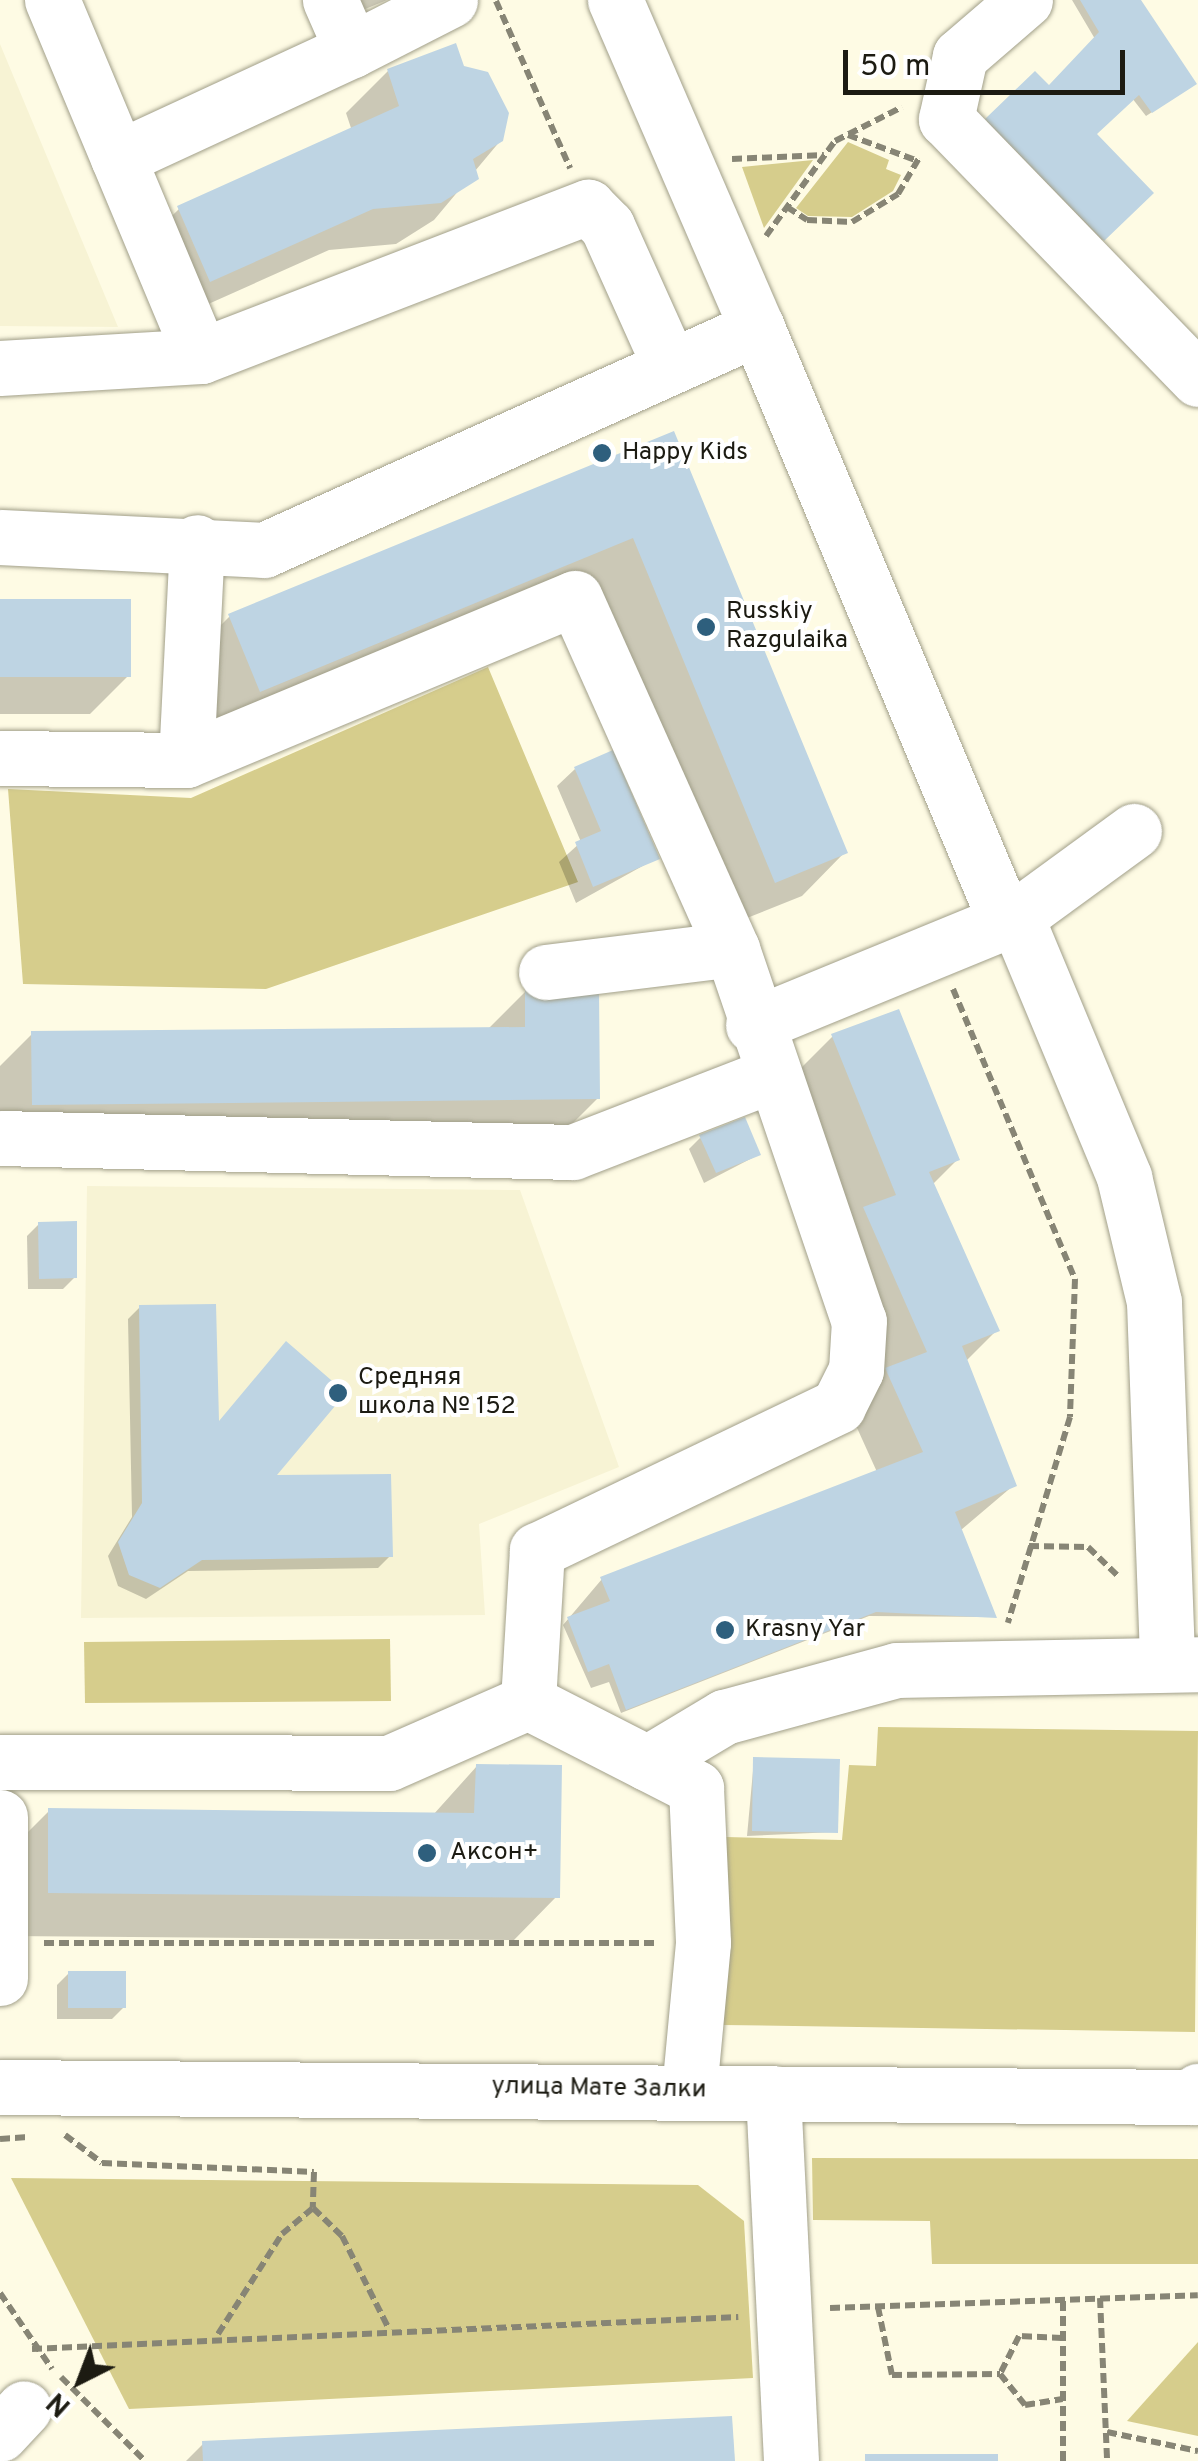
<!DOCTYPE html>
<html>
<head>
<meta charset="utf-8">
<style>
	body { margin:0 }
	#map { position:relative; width:1198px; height:2461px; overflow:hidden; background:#fefbe4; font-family:Overpass,sans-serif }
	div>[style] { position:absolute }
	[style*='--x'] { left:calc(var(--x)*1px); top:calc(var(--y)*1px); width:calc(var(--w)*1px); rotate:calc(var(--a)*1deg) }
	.built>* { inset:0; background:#f7f3d4 }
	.green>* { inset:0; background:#d6cd8c }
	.shadow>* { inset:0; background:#0003 }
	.building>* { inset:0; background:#bed4e3 }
	.path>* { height:6px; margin-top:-3px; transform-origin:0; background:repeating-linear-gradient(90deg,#878575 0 10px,transparent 0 15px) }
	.roads { filter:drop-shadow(0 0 2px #a19f89) drop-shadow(0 0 2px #a19f89) }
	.minor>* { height:55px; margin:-27.5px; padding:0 27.5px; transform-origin:27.5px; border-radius:27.5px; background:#fff }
	.major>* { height:55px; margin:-27.5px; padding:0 27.5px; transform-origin:27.5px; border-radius:27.5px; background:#fff }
	.dots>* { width:28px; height:28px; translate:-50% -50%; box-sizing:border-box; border:5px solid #fff; border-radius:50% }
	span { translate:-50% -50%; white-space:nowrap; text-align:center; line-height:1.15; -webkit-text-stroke:8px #fff; paint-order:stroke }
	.poi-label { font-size:25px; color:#1c1b12 }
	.left { translate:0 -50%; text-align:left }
	.street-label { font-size:25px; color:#1c1b12 }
	.north { position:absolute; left:30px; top:2331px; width:100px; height:100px; -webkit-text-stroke:8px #fff; paint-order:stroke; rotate:222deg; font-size:28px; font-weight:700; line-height:40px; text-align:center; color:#1c1b12 }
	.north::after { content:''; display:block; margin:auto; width:35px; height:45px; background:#1c1b12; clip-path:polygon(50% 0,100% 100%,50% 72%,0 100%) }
	.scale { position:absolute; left:843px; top:50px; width:282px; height:45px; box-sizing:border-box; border:5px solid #1c1b12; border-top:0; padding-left:12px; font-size:30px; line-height:35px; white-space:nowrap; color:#1c1b12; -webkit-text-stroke:8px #fff; paint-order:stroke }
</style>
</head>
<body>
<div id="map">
	<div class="built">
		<div style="clip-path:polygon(0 44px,118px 327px,0 326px)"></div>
		<div style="clip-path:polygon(87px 1186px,520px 1190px,619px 1467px,479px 1524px,485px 1615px,81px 1618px)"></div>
	</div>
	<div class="green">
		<div style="clip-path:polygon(848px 142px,889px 160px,886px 169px,901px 175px,893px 191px,852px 217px,808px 216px,796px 208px)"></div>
		<div style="clip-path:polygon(813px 160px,764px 228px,742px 167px)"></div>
		<div style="clip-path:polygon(488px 667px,578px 882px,266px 989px,23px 984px,8px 789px,191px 798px)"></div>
		<div style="clip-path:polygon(390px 1639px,391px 1701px,85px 1703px,84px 1642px)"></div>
		<div style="clip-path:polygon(878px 1727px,1198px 1731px,1195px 2032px,723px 2025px,726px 1837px,842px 1840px,849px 1765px,876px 1766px)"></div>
		<div style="clip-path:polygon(812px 2158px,1198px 2159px,1198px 2264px,932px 2264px,930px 2221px,813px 2220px)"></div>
		<div style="clip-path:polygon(11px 2178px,698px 2185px,744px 2221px,753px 2378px,129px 2409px)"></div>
		<div style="clip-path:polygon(1198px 2342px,1198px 2436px,1127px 2421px)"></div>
	</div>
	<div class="shadow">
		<div style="clip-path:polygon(325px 0,387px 0,334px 22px)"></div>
		<div style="clip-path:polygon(1072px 0,1138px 0,1188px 89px,1146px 116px,1132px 98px,1093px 134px,1150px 193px,1085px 257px,969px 138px,1035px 74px,1049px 88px,1095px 39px)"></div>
		<div style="clip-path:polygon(462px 68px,501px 140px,434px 220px,396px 244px,329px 250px,168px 322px,137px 250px,179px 209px,352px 131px,346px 113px,388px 71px)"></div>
		<div style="clip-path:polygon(672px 434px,845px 852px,802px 896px,732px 924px,589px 580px,217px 734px,186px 660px,230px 616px)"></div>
		<div style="clip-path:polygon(0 602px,128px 676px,90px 714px,0 714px)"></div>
		<div style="clip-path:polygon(575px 769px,657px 858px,576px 903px,559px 862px,581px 842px,557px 786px)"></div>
		<div style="clip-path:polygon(526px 991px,598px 1098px,560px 1136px,0 1142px,0 1066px,32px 1034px,487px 1030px)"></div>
		<div style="clip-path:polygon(897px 1012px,957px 1160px,932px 1185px,997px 1330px,965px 1362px,1014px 1485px,961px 1530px,994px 1617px,869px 1616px,621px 1713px,609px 1682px,591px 1688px,563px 1625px,602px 1579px,877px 1472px,848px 1408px,794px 1075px,832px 1037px)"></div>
		<div style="clip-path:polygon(700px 1138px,758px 1155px,704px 1183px,689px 1149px)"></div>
		<div style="clip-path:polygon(39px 1224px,75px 1277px,63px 1289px,28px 1289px,27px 1236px)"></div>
		<div style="clip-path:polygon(140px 1307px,216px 1425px,271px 1477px,390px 1556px,378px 1568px,188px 1571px,146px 1599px,118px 1586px,108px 1556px,132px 1517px,128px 1319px)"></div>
		<div style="clip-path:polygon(754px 1760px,835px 1832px,747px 1836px)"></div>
		<div style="clip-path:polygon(477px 1766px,557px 1896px,514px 1940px,6px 1936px,6px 1854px,50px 1810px,433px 1815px)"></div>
		<div style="clip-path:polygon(69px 1973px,124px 2007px,112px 2019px,57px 2019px,57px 1985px)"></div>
		<div style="clip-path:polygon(203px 2444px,732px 2461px,186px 2461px)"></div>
	</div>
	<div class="building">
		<div style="clip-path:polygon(1080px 0,1141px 0,1197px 84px,1152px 113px,1139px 95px,1097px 134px,1154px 193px,1104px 241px,985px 119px,1035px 71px,1049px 85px,1099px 32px)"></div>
		<div style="clip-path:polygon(456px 43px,464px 66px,488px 72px,509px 113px,503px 141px,473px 159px,479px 179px,441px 203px,373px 209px,210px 282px,177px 206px,399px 106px,387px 69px)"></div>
		<div style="clip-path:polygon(674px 431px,848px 853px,775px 883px,633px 538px,260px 692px,228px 614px)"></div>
		<div style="clip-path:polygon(0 599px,131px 599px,131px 677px,0 677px)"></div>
		<div style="clip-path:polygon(613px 750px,660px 859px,593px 887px,575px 842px,601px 831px,574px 767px)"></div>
		<div style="clip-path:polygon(599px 988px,600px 1099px,32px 1105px,31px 1031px,525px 1027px,525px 989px)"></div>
		<div style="clip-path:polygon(899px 1009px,960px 1160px,929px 1172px,1000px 1331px,962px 1346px,1017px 1486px,955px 1512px,997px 1618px,876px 1612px,626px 1710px,609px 1664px,588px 1672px,567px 1617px,610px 1601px,600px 1577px,923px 1452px,885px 1368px,927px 1352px,863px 1207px,896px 1195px,831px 1034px)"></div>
		<div style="clip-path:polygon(745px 1117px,761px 1155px,716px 1173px,699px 1135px)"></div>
		<div style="clip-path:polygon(77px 1221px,77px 1278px,39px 1279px,38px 1222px)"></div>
		<div style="clip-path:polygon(216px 1304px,219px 1421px,286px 1341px,346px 1393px,277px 1475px,391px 1474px,393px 1557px,202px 1560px,160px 1588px,129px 1575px,118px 1542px,142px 1503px,139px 1305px)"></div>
		<div style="clip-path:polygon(753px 1757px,840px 1759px,838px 1833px,752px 1831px)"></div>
		<div style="clip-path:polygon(476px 1764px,562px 1765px,560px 1898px,48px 1893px,48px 1808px,474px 1813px)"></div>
		<div style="clip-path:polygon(68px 1971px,126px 1971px,126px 2008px,68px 2008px)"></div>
		<div style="clip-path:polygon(732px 2416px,735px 2461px,203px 2461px,202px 2441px)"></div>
		<div style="clip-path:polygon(865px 2454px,998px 2454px,998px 2461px,865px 2461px)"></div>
	</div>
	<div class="path">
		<div style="--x:496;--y:1;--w:183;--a:66.1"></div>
		<div style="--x:848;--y:135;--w:75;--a:20.4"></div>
		<div style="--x:732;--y:159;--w:92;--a:-2.5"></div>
		<div style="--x:787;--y:207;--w:24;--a:33"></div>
		<div style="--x:807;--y:220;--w:45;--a:2.5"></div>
		<div style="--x:852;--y:222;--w:54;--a:-31.3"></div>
		<div style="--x:898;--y:194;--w:42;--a:-59.7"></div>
		<div style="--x:766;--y:236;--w:117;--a:-54"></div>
		<div style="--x:835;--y:141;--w:75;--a:-26.9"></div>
		<div style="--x:953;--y:989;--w:315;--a:67.2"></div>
		<div style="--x:1075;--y:1279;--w:138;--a:92.1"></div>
		<div style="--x:1070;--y:1417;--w:215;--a:106.8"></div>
		<div style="--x:1029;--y:1546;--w:59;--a:1"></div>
		<div style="--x:1088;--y:1547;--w:43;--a:44.1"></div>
		<div style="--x:44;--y:1943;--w:613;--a:0"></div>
		<div style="--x:65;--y:2135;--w:46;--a:37.1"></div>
		<div style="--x:102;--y:2163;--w:212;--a:2.4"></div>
		<div style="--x:314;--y:2172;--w:36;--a:92"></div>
		<div style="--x:313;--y:2208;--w:40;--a:44"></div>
		<div style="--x:342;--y:2236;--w:104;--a:63.2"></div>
		<div style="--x:0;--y:2139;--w:28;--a:-4"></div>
		<div style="--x:0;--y:2293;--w:92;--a:55.6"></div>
		<div style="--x:1100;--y:2298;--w:163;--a:87.5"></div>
		<div style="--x:878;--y:2307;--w:69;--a:78.4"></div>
		<div style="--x:892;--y:2375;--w:108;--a:-0.5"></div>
		<div style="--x:830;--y:2308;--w:368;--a:-2"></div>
		<div style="--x:218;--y:2334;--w:119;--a:-57.4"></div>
		<div style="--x:282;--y:2234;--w:40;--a:-40"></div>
		<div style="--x:1062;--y:2338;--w:43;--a:-177.3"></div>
		<div style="--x:1019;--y:2336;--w:42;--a:116.6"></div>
		<div style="--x:1000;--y:2374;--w:40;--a:51"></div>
		<div style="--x:1025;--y:2405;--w:38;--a:-9"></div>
		<div style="--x:32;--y:2349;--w:707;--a:-2.6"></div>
		<div style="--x:61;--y:2377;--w:119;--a:45"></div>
		<div style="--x:1107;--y:2432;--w:93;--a:11.8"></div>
		<div style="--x:1063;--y:2461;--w:163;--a:-90"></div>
	</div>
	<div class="roads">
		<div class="minor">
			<div style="--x:52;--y:0;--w:386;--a:67.3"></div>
			<div style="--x:615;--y:0;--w:357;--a:66.6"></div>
			<div style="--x:1025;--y:0;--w:86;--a:139.3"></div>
			<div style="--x:960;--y:56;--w:65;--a:102.5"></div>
			<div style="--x:946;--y:119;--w:362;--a:45.9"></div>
			<div style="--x:352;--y:50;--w:110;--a:-27"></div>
			<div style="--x:118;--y:158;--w:258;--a:-24.8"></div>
			<div style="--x:352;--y:50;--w:55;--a:-113.7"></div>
			<div style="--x:0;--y:368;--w:201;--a:-3.4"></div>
			<div style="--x:201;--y:356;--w:415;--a:-21.1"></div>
			<div style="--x:588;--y:207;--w:27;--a:45"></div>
			<div style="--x:607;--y:226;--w:151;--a:65.8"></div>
			<div style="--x:0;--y:537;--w:264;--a:2.8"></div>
			<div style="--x:264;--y:550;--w:541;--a:-24.24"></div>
			<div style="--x:757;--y:328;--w:642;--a:67.27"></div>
			<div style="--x:0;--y:758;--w:186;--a:0.6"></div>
			<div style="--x:186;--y:760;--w:421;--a:-22.6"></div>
			<div style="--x:575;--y:598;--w:385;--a:65.9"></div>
			<div style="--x:732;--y:949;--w:393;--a:71.2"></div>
			<div style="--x:859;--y:1321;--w:49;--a:93.5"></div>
			<div style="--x:856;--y:1370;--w:40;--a:116.6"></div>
			<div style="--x:838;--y:1406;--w:334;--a:154.4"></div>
			<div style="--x:537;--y:1550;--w:152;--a:93.4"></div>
			<div style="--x:186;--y:760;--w:218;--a:-87.1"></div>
			<div style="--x:1016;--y:917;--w:146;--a:-36.1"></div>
			<div style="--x:546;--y:972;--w:187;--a:-7"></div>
			<div style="--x:753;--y:1025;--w:284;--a:-22.3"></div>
			<div style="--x:1016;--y:917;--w:282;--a:67.4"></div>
			<div style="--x:1124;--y:1177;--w:129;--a:76.5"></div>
			<div style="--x:1154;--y:1302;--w:362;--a:87.9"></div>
			<div style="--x:0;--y:1138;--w:573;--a:1.4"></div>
			<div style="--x:573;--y:1152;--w:213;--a:-21.2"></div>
			<div style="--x:0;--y:1762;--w:389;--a:0.1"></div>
			<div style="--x:389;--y:1763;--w:152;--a:-23.7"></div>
			<div style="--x:528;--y:1702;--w:189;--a:27.1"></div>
			<div style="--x:696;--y:1788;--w:155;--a:87.4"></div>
			<div style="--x:703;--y:1943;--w:148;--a:95.4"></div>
			<div style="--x:647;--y:1763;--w:90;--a:-30.9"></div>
			<div style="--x:724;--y:1717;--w:179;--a:-15.2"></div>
			<div style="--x:897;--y:1670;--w:301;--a:-1.1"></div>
			<div style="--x:0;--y:1817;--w:161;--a:90"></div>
			<div style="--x:0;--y:2087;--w:1198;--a:0.48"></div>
			<div style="--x:773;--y:2093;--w:368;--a:87.2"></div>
			<div style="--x:0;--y:2434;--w:35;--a:-47"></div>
		</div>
		<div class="major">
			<div style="--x:1193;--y:2097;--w:8;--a:-50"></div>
		</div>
	</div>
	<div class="dots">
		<div style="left:602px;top:453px;background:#2e5f7d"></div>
		<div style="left:706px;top:627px;background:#2e5f7d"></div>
		<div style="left:338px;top:1393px;background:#2e5f7d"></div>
		<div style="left:725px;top:1630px;background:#2e5f7d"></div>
		<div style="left:427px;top:1853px;background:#2e5f7d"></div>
	</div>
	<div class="poi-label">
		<span class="left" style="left:622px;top:453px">Happy Kids</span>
		<span class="left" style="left:726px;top:627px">Russkiy<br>Razgulaika</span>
		<span class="left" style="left:358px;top:1393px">Средняя<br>школа № 152</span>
		<span class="left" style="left:745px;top:1630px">Krasny Yar</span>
		<span class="left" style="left:450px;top:1853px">Аксон+</span>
	</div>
	<div class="street-label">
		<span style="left:599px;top:2089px;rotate:1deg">улица Мате Залки</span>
	</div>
	<div class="north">N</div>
	<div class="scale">50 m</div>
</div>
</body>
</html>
